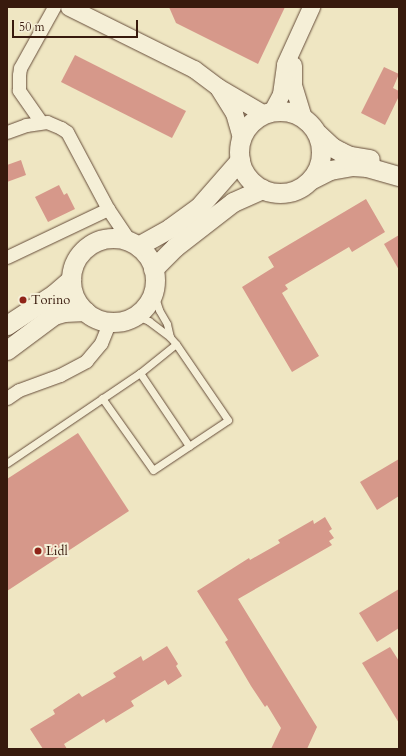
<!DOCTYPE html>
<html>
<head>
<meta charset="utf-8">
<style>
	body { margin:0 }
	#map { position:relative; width:406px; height:756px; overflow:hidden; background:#efe6c2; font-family:Cardo,serif }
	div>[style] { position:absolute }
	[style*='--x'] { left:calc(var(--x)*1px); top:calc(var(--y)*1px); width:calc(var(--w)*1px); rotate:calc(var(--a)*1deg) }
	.building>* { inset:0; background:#d6988a }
	.roads { filter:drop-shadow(0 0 1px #664d3a) drop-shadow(0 0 1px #664d3a) }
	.service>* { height:7px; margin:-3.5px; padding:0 3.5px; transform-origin:3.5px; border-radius:3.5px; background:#f5efd7 }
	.minor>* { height:13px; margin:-6.5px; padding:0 6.5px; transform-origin:6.5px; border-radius:6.5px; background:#f5efd7 }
	.tertiary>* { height:17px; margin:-8.5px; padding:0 8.5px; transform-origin:8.5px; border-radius:8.5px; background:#f5efd7 }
	.secondary>* { height:19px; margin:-9.5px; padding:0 9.5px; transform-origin:9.5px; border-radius:9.5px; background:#f5efd7 }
	.secondary>.ring { margin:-9.5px; padding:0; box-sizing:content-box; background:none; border:19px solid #f5efd7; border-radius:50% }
	.dots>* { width:11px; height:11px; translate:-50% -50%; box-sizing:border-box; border:2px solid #f5efd7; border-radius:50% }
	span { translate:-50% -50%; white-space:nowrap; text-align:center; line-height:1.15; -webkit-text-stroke:4px #f5efd7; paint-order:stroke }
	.poi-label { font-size:13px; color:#381a0d }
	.left { translate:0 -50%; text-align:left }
	.frame { position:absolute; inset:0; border:8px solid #381a0d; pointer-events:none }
	.scale { position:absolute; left:12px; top:20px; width:126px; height:18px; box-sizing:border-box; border:2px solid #381a0d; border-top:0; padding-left:5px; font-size:12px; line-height:14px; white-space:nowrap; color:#381a0d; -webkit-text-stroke:3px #f5efd7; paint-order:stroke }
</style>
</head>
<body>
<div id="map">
	<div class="building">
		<div style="clip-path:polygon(169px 7px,285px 7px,258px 64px,176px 23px)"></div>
		<div style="clip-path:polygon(75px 55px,186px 111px,172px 138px,61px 82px)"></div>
		<div style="clip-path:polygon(384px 67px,399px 74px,393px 88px,399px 91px,399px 96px,385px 125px,361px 113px)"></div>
		<div style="clip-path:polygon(21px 160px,26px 175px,7px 182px,7px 165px)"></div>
		<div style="clip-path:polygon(59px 185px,64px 195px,67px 193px,75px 209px,48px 222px,35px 197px)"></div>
		<div style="clip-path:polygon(366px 199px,385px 232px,352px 252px,349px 247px,285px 285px,288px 289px,282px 293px,319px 356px,292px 372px,242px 287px,274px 267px,268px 257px)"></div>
		<div style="clip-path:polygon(399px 235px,399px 270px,384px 244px)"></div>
		<div style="clip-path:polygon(78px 433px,129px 511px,7px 591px,7px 479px)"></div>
		<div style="clip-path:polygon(399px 459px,399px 496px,377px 510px,360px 482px)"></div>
		<div style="clip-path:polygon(325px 517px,332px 529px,329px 531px,334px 538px,329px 541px,332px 545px,238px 599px,317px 727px,307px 749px,271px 749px,281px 728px,267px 705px,265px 707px,251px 686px,225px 642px,228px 640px,197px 591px,249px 558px,250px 560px,280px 543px,278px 540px,313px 520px,314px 524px)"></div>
		<div style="clip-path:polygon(399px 589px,399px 628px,377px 642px,359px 613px)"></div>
		<div style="clip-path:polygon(167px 646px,178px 664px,176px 666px,182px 676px,168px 685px,165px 680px,131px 701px,134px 706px,106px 723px,104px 719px,64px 744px,67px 749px,43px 749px,30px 729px,55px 714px,53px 710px,79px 693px,82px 697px,116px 677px,113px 673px,141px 656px,143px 661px)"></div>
		<div style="clip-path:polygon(390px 647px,399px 661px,399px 723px,362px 663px)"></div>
	</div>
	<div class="roads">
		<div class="service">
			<div style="--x:153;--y:291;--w:20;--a:72"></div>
			<div style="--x:159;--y:310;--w:16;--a:60"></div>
			<div style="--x:167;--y:324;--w:13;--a:77"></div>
			<div style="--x:140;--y:373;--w:88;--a:56.1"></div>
			<div style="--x:102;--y:398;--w:88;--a:54.7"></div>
			<div style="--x:153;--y:470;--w:90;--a:-33.7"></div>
			<div style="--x:228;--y:420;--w:92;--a:-124.4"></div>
			<div style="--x:7;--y:463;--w:161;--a:-34.1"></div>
			<div style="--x:140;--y:373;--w:46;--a:-38.9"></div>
			<div style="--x:176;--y:344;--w:9;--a:-131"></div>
			<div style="--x:170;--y:337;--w:26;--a:-143"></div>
			<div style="--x:149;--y:321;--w:15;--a:-157"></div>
		</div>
		<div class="minor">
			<div style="--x:41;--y:122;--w:39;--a:-125"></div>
			<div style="--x:19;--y:90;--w:15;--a:-90"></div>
			<div style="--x:19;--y:75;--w:7;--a:-82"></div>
			<div style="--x:20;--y:68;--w:70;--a:-60.9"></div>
			<div style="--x:7;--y:132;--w:20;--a:-20"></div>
			<div style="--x:26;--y:125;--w:21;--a:-8"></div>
			<div style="--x:47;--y:122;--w:15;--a:23"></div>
			<div style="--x:61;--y:128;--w:7;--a:34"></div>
			<div style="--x:67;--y:132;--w:87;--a:62"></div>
			<div style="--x:108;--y:209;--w:40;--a:56"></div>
			<div style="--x:7;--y:257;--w:112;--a:-25.4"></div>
			<div style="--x:7;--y:398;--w:14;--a:-34"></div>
			<div style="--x:19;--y:390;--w:44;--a:-20.1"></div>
			<div style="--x:60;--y:375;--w:30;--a:-28"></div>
			<div style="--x:86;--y:361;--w:23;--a:-50"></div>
			<div style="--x:101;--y:343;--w:24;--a:-68"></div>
		</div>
		<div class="tertiary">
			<div style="--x:69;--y:7;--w:140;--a:26.4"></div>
			<div style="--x:194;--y:69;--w:30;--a:37"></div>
			<div style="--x:218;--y:87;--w:53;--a:30.4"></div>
			<div style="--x:293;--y:65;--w:20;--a:90"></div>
			<div style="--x:293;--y:85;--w:34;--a:73"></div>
			<div style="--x:219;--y:89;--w:28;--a:58"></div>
			<div style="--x:234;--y:113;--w:25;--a:74"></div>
			<div style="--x:272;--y:111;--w:19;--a:-62"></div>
			<div style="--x:281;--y:94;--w:30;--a:-82"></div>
			<div style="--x:285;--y:64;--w:63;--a:-65.5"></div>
		</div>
		<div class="secondary">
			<div class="ring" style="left:239px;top:111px;width:63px;height:63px"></div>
			<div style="--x:318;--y:134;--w:19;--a:43"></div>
			<div style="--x:332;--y:147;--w:10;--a:29"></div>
			<div style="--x:341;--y:152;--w:10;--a:24"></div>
			<div style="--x:350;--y:156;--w:20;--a:9"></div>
			<div style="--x:312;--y:179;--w:20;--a:-27"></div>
			<div style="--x:330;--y:170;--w:23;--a:-10"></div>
			<div style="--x:353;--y:166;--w:14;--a:4"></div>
			<div style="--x:367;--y:167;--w:33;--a:16"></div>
			<div class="ring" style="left:71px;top:238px;width:65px;height:65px"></div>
			<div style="--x:138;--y:246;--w:37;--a:-29"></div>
			<div style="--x:170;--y:228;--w:34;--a:-36"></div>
			<div style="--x:198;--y:208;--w:64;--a:-48.8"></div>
			<div style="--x:153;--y:269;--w:31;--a:-45"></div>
			<div style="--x:175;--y:247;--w:73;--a:-37.8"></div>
			<div style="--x:233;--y:202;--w:32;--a:-24"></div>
			<div style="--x:7;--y:325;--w:56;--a:-33.4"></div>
			<div style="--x:54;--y:294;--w:23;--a:-41"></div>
			<div style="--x:7;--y:350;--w:59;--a:-36.7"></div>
			<div style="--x:54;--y:315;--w:10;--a:-17"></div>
			<div style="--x:64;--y:312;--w:21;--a:-3"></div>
		</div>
	</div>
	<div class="dots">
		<div style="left:23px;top:300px;background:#8f2418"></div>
		<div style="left:38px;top:551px;background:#8f2418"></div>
	</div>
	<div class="poi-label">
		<span class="left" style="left:31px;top:300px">Torino</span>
		<span class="left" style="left:46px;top:551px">Lidl</span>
	</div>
	<div class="frame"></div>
	<div class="scale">50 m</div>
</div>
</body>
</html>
